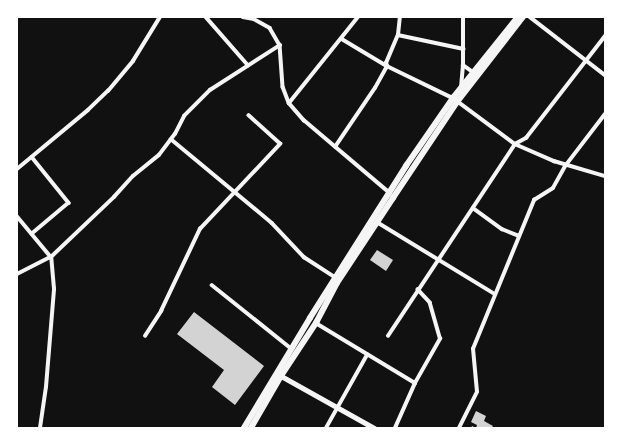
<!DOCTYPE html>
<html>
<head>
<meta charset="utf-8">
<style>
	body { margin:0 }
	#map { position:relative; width:622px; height:445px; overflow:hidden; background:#111; font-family:"Libre Baskerville",serif }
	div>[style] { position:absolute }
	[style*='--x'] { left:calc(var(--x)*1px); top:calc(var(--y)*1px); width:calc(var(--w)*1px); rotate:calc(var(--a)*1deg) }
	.building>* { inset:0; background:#d3d3d3 }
	.minor>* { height:3.5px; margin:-1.75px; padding:0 1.75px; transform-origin:1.75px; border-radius:1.75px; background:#f5f5f5 }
	.secondary>* { height:5px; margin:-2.5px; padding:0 2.5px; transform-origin:2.5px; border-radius:2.5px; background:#f5f5f5 }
	.primary>* { height:5.5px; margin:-2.75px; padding:0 2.75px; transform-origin:2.75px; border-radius:2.75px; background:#f5f5f5 }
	span { translate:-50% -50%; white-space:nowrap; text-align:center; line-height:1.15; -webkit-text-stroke:3px #fff; paint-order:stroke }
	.frame { position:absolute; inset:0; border:18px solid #fff; pointer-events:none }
</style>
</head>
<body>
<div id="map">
	<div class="building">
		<div style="clip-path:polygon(377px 250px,393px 260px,386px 271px,370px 260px)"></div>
		<div style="clip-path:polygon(194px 312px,264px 366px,235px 405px,212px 387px,224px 370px,177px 334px)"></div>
		<div style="clip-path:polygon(476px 411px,486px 416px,484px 421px,493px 426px,492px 428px,471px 428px,472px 426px,476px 428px,477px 425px,471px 422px)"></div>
	</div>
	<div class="minor">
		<div style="--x:206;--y:17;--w:64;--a:48.8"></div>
		<div style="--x:243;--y:17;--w:11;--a:10"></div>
		<div style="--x:254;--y:19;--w:18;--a:29"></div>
		<div style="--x:270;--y:28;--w:20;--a:60"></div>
		<div style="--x:280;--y:45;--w:42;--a:85.9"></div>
		<div style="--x:283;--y:87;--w:17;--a:69"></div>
		<div style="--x:289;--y:103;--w:23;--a:49"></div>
		<div style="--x:304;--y:120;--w:113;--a:40.3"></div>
		<div style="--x:530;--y:17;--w:95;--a:37.7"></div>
		<div style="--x:398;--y:35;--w:67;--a:12"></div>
		<div style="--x:342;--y:39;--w:52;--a:31"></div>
		<div style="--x:387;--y:66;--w:73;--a:25.9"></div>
		<div style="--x:453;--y:98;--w:77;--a:36.6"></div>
		<div style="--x:515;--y:144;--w:43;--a:23.6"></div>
		<div style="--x:554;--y:161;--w:53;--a:16.4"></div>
		<div style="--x:463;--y:65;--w:12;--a:35"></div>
		<div style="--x:461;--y:88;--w:23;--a:-85"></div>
		<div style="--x:463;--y:65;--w:48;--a:-90"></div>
		<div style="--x:289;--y:103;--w:110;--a:-51.3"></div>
		<div style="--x:171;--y:139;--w:131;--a:39.7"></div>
		<div style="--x:272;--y:223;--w:47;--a:46.7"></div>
		<div style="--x:304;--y:257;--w:38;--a:33"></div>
		<div style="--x:335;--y:147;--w:71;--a:-55.9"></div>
		<div style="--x:375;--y:88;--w:25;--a:-61"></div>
		<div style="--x:387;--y:66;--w:3;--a:-108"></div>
		<div style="--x:386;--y:63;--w:30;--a:-67"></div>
		<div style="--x:398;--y:35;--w:18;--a:-84"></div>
		<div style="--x:32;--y:157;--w:59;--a:51.2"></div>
		<div style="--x:69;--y:203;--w:48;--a:140"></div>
		<div style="--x:17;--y:169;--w:92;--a:-39.7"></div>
		<div style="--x:88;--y:110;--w:28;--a:-44"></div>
		<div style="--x:108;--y:91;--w:39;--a:-50"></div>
		<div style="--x:133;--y:61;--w:52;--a:-58.5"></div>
		<div style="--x:473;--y:208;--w:36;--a:36"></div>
		<div style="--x:502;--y:229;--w:18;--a:22"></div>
		<div style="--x:17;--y:216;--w:53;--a:50.3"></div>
		<div style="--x:377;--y:222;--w:138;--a:31.4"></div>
		<div style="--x:17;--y:274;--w:38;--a:-27"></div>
		<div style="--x:51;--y:257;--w:87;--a:-43.6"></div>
		<div style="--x:114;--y:197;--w:28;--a:-48"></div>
		<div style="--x:133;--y:176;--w:33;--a:-39"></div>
		<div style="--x:159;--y:155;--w:26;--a:-53"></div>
		<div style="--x:175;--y:134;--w:20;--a:-63"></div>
		<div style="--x:184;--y:116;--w:37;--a:-45"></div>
		<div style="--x:210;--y:90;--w:83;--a:-32.7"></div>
		<div style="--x:212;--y:285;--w:102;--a:38.7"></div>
		<div style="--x:316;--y:323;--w:116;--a:31.2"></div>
		<div style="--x:145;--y:336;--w:30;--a:-57"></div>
		<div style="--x:161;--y:311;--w:91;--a:-64.6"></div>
		<div style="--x:200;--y:229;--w:117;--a:-46.7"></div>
		<div style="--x:280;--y:144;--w:42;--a:-137.9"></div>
		<div style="--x:388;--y:336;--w:230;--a:-56.5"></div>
		<div style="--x:515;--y:144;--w:13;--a:-29"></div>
		<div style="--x:526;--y:138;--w:129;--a:-52.2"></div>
		<div style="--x:40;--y:428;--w:41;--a:-81.7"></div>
		<div style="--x:46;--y:387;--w:98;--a:-85.3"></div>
		<div style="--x:54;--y:289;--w:32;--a:-95"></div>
		<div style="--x:326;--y:428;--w:84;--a:-60.7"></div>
		<div style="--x:395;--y:428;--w:49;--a:-66"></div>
		<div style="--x:415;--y:383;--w:51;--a:-60.4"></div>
		<div style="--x:440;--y:339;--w:37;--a:-106"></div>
		<div style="--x:430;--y:303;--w:18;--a:-133"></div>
		<div style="--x:459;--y:428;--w:40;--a:-63.4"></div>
		<div style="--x:477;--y:392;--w:43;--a:-95.3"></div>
		<div style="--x:473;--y:349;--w:161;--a:-67.7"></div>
		<div style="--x:534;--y:200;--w:22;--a:-32"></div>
		<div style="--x:553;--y:188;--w:26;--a:-61"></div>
		<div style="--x:566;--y:165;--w:64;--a:-52.6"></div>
	</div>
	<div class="secondary">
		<div style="--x:281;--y:376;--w:107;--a:29.2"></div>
	</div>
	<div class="primary">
		<div style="--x:244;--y:428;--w:128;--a:-59"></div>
		<div style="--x:310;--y:318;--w:180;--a:-57.7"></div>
		<div style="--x:406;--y:166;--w:83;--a:-55.3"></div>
		<div style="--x:453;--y:98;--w:104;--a:-51.3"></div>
		<div style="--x:251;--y:428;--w:60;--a:-60"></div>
		<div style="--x:281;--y:376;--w:64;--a:-56.6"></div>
		<div style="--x:316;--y:323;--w:45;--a:-62.3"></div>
		<div style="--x:337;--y:283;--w:102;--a:-56.6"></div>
		<div style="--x:393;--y:198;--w:115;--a:-56.3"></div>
		<div style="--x:457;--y:102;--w:108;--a:-52.2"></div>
	</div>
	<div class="frame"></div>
</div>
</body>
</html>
